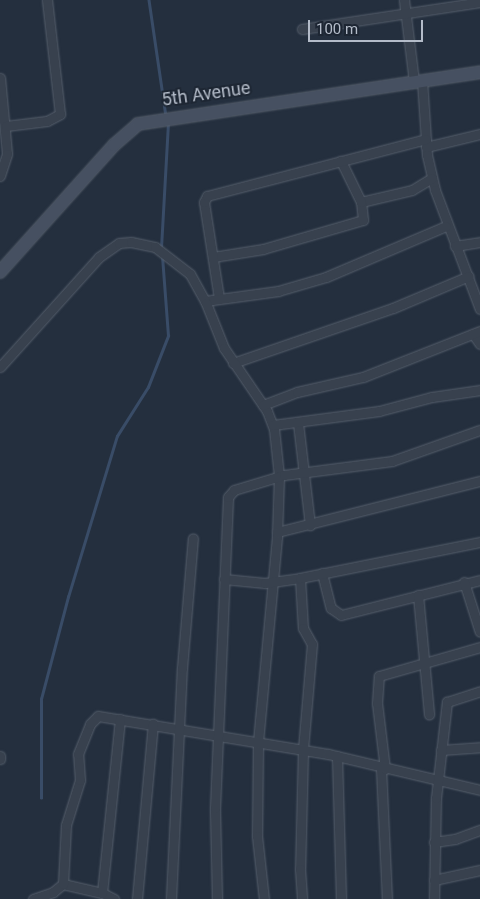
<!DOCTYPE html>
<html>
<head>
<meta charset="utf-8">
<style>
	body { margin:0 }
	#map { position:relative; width:480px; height:899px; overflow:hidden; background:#242f3e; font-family:Roboto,sans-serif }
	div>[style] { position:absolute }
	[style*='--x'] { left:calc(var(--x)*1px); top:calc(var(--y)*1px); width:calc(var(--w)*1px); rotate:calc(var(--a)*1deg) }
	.stream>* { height:2.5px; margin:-1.25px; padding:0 1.25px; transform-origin:1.25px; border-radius:1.25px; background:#394c67 }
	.roads { filter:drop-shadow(0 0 1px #565f6c) drop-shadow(0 0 1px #565f6c) }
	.street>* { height:9px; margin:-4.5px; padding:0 4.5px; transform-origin:4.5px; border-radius:4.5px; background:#38414e }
	.secondary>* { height:12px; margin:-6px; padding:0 6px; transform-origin:6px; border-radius:6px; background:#465061 }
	span { translate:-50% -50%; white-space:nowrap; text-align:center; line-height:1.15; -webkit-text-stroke:4px #1d2633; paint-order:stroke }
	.street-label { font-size:18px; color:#b4bcc9 }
	.scale { position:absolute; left:308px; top:20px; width:115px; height:22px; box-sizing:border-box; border:2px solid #b4bcc9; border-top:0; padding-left:6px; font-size:15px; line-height:18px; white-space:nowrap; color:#b4bcc9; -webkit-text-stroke:4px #1d2633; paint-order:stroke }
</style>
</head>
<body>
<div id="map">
	<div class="stream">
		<div style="--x:149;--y:0;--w:117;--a:81.7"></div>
		<div style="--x:161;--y:248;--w:124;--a:-86.8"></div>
		<div style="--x:41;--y:798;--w:99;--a:-90"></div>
		<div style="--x:41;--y:699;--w:106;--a:-75.2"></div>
		<div style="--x:68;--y:597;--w:168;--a:-73.1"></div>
		<div style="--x:117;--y:436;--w:58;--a:-57.7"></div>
		<div style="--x:148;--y:387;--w:55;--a:-68.6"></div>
		<div style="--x:168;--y:336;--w:80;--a:-94.3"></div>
	</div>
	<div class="roads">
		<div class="street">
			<div style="--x:404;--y:0;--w:82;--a:83"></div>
			<div style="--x:302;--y:29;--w:180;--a:-8.6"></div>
			<div style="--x:0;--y:78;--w:76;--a:84.7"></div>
			<div style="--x:7;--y:154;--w:23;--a:108"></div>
			<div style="--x:422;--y:80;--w:75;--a:86.2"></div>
			<div style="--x:427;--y:155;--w:36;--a:77"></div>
			<div style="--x:435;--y:190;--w:127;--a:69.3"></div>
			<div style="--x:6;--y:126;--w:41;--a:-7"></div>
			<div style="--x:47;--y:121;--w:15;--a:-28"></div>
			<div style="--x:60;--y:114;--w:115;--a:-96.5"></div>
			<div style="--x:426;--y:147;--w:56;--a:-13.5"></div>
			<div style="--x:361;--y:202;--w:52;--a:-13.2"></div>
			<div style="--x:412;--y:190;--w:23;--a:-31"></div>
			<div style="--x:455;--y:246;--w:25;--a:-9"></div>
			<div style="--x:213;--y:257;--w:51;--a:-9.1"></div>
			<div style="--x:263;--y:249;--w:104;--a:-16.2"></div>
			<div style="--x:363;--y:220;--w:18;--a:-96"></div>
			<div style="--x:361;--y:202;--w:46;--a:-116"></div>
			<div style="--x:219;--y:298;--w:97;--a:-98.9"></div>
			<div style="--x:204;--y:202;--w:7;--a:-63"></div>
			<div style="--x:207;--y:196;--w:226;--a:-14.6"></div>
			<div style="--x:205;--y:301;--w:74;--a:-7.8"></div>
			<div style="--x:278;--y:291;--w:50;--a:-16.3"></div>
			<div style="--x:326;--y:277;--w:130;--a:-23"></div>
			<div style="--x:473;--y:334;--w:12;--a:55"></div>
			<div style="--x:233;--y:363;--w:169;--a:-19"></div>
			<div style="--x:393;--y:308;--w:82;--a:-22.8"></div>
			<div style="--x:0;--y:367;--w:148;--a:-48"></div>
			<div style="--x:99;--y:257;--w:24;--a:-35"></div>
			<div style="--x:119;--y:243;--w:12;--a:-5"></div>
			<div style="--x:131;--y:242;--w:25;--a:12"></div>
			<div style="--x:155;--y:247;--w:44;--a:37.6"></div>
			<div style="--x:190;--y:274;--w:33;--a:61"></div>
			<div style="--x:206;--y:303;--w:48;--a:68.2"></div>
			<div style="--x:224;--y:348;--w:76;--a:55.7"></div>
			<div style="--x:267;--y:411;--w:19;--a:69"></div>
			<div style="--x:274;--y:429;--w:47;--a:83.9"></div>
			<div style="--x:279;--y:476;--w:61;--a:91.9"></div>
			<div style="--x:277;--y:537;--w:207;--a:95.3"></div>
			<div style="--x:258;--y:743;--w:93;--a:90.6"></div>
			<div style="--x:257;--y:836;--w:63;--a:83.7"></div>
			<div style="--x:263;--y:405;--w:36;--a:-21"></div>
			<div style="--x:297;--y:392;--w:68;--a:-12.8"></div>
			<div style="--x:363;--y:377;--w:126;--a:-21.5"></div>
			<div style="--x:298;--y:423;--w:103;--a:83.3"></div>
			<div style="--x:273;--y:425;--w:107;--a:-7.5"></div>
			<div style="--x:379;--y:411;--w:55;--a:-14.8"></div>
			<div style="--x:432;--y:397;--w:49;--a:-8.3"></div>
			<div style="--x:277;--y:532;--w:209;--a:-14.1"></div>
			<div style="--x:322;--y:573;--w:36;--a:76"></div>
			<div style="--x:331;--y:608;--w:12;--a:35"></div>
			<div style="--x:341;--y:615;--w:143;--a:-14.1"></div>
			<div style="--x:300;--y:578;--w:50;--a:86.6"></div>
			<div style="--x:303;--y:628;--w:18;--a:61"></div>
			<div style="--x:312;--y:644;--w:106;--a:94.9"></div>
			<div style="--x:303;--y:750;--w:119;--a:91.4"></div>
			<div style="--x:300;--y:869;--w:30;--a:86"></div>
			<div style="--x:224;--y:579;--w:41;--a:5.6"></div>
			<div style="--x:265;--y:583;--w:35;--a:-8"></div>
			<div style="--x:300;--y:578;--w:184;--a:-11.3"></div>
			<div style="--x:464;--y:582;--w:52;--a:72.3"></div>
			<div style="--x:418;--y:595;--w:120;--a:84.7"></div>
			<div style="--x:441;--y:750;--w:39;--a:-4"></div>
			<div style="--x:0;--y:756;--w:3;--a:90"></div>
			<div style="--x:337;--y:756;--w:143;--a:88.4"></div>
			<div style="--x:381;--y:768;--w:131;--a:87.4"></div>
			<div style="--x:385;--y:769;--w:66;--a:-96.9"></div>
			<div style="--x:377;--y:703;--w:27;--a:-86"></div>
			<div style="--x:379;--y:676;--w:105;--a:-16"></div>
			<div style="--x:434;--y:842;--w:21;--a:-8"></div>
			<div style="--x:455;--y:839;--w:27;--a:-20"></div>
			<div style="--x:434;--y:880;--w:47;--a:-12.3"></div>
			<div style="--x:63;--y:884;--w:40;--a:13"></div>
			<div style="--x:33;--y:899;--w:21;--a:-19"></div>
			<div style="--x:53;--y:892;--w:13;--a:-39"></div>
			<div style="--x:63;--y:884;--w:59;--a:-87.1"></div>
			<div style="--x:66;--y:825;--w:47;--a:-72.7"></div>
			<div style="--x:80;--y:780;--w:26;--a:-94"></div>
			<div style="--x:78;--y:754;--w:32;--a:-68"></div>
			<div style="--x:90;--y:724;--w:11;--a:-45"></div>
			<div style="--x:98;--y:716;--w:233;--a:9.4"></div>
			<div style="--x:328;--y:754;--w:156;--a:13.3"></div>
			<div style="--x:114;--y:899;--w:13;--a:-153"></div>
			<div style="--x:102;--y:893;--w:175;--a:-84.1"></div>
			<div style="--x:137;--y:899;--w:176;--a:-84.8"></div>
			<div style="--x:171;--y:899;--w:231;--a:-87.3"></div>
			<div style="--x:182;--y:668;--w:130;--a:-85.2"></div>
			<div style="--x:217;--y:899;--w:91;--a:-91.3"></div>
			<div style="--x:215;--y:808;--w:311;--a:-87.6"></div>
			<div style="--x:228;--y:497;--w:9;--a:-49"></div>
			<div style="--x:234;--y:490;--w:52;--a:-16.7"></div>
			<div style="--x:284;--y:475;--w:109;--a:-7.4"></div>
			<div style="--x:392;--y:461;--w:93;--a:-19.4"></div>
			<div style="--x:434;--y:899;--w:101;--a:-88.9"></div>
			<div style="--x:436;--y:798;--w:97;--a:-83.5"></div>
			<div style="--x:447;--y:702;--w:35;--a:-18"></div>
		</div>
		<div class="secondary">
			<div style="--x:0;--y:272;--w:171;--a:-48.1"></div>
			<div style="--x:114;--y:145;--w:32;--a:-41"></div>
			<div style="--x:138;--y:124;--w:346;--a:-8.6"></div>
		</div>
	</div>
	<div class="street-label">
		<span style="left:206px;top:94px;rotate:-8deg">5th Avenue</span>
	</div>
	<div class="scale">100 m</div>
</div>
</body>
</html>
